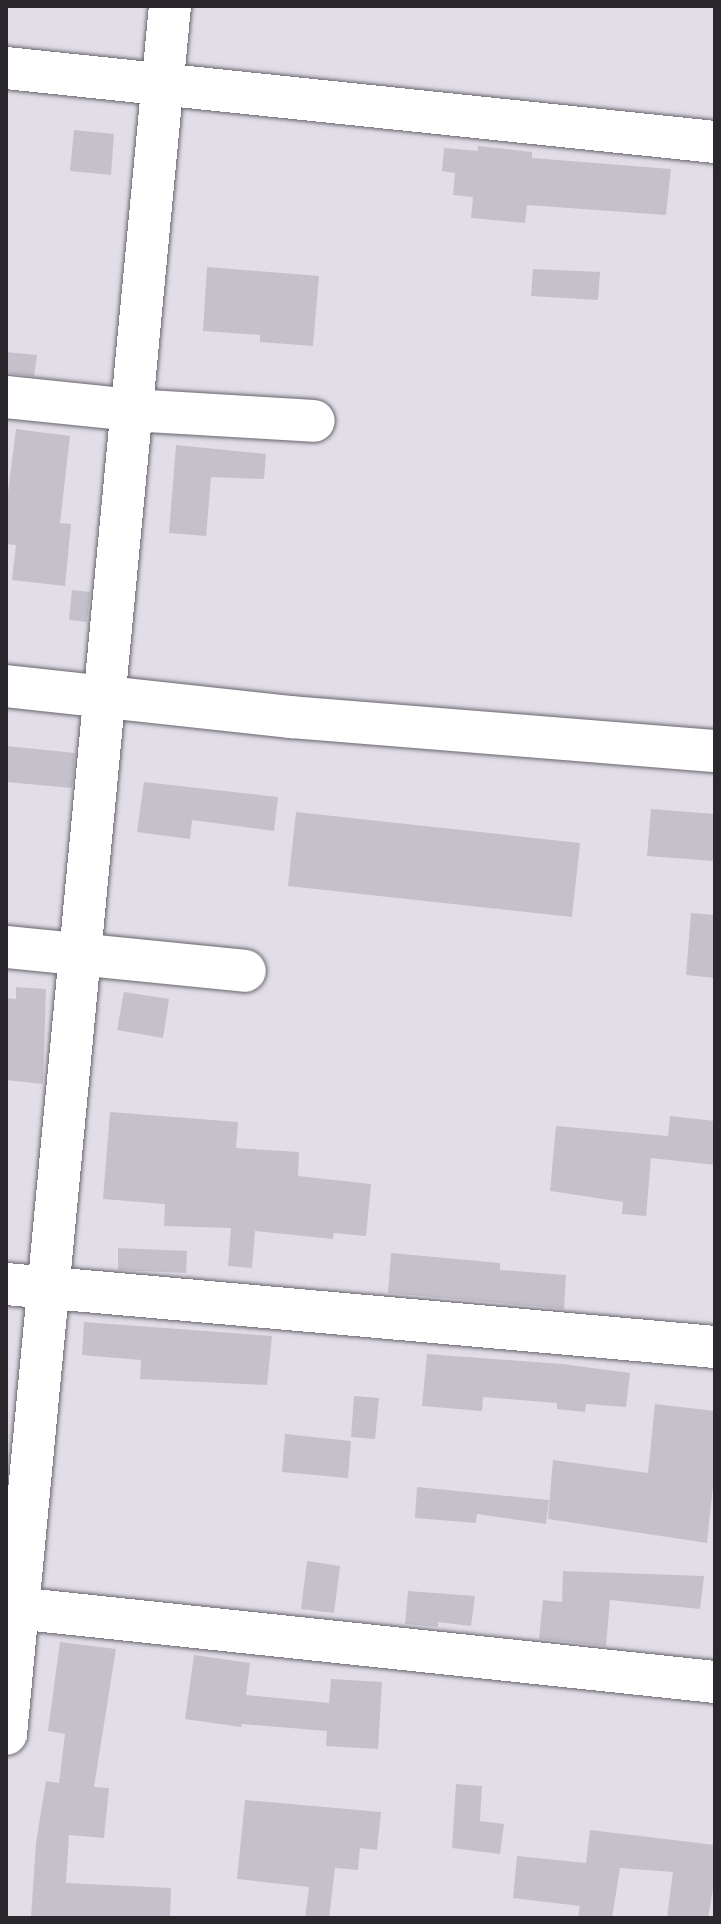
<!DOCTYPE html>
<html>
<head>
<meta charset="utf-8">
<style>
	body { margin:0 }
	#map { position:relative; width:721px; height:1924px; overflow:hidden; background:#e2dee8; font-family:"Noto Sans",sans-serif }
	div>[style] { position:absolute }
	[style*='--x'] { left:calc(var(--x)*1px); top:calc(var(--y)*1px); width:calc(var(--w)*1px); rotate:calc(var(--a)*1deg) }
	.building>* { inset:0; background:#c5c1cb }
	.roads { filter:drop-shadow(0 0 2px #67646d) drop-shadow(0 0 2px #67646d) }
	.minor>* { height:42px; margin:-21px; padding:0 21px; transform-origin:21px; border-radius:21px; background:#fff }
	span { translate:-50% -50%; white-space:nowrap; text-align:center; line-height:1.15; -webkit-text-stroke:8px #fff; paint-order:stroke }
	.frame { position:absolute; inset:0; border:8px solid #2a282c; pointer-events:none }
</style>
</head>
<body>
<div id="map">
	<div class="building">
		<div style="clip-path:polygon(74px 130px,114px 134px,111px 175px,70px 171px)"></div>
		<div style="clip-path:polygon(478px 146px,532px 152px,532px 158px,671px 169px,666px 215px,527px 205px,525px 223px,471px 218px,473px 197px,453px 195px,455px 173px,442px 171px,444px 148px,478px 151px)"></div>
		<div style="clip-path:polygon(207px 267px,319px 276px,313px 346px,260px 342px,260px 335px,203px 331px)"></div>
		<div style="clip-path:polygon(533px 269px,600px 272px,598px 300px,531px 296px)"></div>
		<div style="clip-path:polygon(6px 352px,37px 355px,34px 376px,6px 373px)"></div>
		<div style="clip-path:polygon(16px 429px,70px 436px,60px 523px,71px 524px,65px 586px,12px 580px,16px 545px,6px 544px,6px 508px)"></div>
		<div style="clip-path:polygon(176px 445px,266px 454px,264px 479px,211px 477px,206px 536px,169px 533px)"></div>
		<div style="clip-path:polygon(72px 590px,90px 592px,87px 622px,69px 620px)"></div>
		<div style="clip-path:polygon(6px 746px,75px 753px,72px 788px,6px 782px)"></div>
		<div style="clip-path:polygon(144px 782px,278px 797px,274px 831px,192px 820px,190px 839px,137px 832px)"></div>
		<div style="clip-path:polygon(651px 809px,715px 814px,715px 861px,647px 856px)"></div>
		<div style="clip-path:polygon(296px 812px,580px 843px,572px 917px,288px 886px)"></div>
		<div style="clip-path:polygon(691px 913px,715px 915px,715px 978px,686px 975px)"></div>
		<div style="clip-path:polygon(16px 987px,46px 989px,43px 1084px,6px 1080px,6px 998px,16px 999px)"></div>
		<div style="clip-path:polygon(124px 992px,169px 999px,163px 1038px,117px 1030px)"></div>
		<div style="clip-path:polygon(110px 1112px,238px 1122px,236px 1148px,299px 1152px,298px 1176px,371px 1184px,366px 1236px,334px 1233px,333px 1239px,255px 1231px,252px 1268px,228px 1266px,231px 1228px,164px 1226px,165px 1204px,103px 1199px)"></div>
		<div style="clip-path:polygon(670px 1116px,715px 1121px,715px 1165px,651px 1158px,646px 1216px,622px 1214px,623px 1202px,550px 1191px,556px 1126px,668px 1136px)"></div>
		<div style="clip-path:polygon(118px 1248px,187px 1251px,186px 1273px,118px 1270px)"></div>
		<div style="clip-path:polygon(391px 1253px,500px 1263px,500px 1270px,566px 1275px,564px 1309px,388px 1293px)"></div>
		<div style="clip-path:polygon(84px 1322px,272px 1336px,267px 1385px,140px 1379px,141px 1360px,82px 1355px)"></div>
		<div style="clip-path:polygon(427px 1354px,562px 1364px,630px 1373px,626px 1407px,586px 1404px,585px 1412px,557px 1409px,557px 1403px,483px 1397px,482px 1411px,422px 1406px)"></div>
		<div style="clip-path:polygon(354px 1396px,379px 1398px,375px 1439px,351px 1437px)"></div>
		<div style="clip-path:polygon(655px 1404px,715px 1411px,715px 1467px,707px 1543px,548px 1519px,553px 1460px,648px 1473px)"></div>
		<div style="clip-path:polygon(285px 1434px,351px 1441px,348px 1478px,282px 1472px)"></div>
		<div style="clip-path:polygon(417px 1487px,549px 1500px,546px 1524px,477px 1514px,476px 1523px,415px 1518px)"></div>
		<div style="clip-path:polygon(307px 1561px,340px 1566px,334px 1613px,301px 1609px)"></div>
		<div style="clip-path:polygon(563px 1571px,704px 1576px,700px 1609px,610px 1600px,606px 1646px,539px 1639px,543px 1600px,562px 1602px)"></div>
		<div style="clip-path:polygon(408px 1591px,475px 1596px,471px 1626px,438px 1622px,438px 1627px,405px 1624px)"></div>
		<div style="clip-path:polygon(60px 1642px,116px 1649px,94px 1787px,109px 1788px,104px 1838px,69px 1835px,66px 1883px,171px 1888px,170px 1918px,31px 1918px,36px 1843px,46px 1781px,59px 1783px,65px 1734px,48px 1731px)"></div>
		<div style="clip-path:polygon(194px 1655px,250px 1663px,246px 1695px,329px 1703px,331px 1679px,382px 1682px,378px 1749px,326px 1746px,327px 1731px,242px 1724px,241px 1727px,185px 1719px)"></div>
		<div style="clip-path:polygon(456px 1784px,482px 1786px,480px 1821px,504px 1824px,500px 1854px,452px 1848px)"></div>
		<div style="clip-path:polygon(245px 1800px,381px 1812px,377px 1850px,360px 1848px,358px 1870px,335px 1868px,329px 1918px,305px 1918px,309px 1887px,237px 1879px)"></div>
		<div style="clip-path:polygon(590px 1830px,715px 1845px,715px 1877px,708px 1918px,667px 1918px,673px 1872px,620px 1868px,612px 1918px,578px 1918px,580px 1906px,513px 1898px,517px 1856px,586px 1863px)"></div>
	</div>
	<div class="roads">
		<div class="minor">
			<div style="--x:6;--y:68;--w:713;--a:5.96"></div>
			<div style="--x:6;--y:397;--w:126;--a:5.9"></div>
			<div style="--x:131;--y:410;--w:183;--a:3.4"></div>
			<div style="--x:6;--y:686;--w:287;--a:6.2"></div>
			<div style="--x:291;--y:717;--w:425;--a:4.6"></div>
			<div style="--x:6;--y:947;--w:240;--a:5.7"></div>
			<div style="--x:6;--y:1284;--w:712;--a:5.08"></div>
			<div style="--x:6;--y:1607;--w:713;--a:6.04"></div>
			<div style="--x:6;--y:1734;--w:1736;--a:-84.58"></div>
		</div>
	</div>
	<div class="frame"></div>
</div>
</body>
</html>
